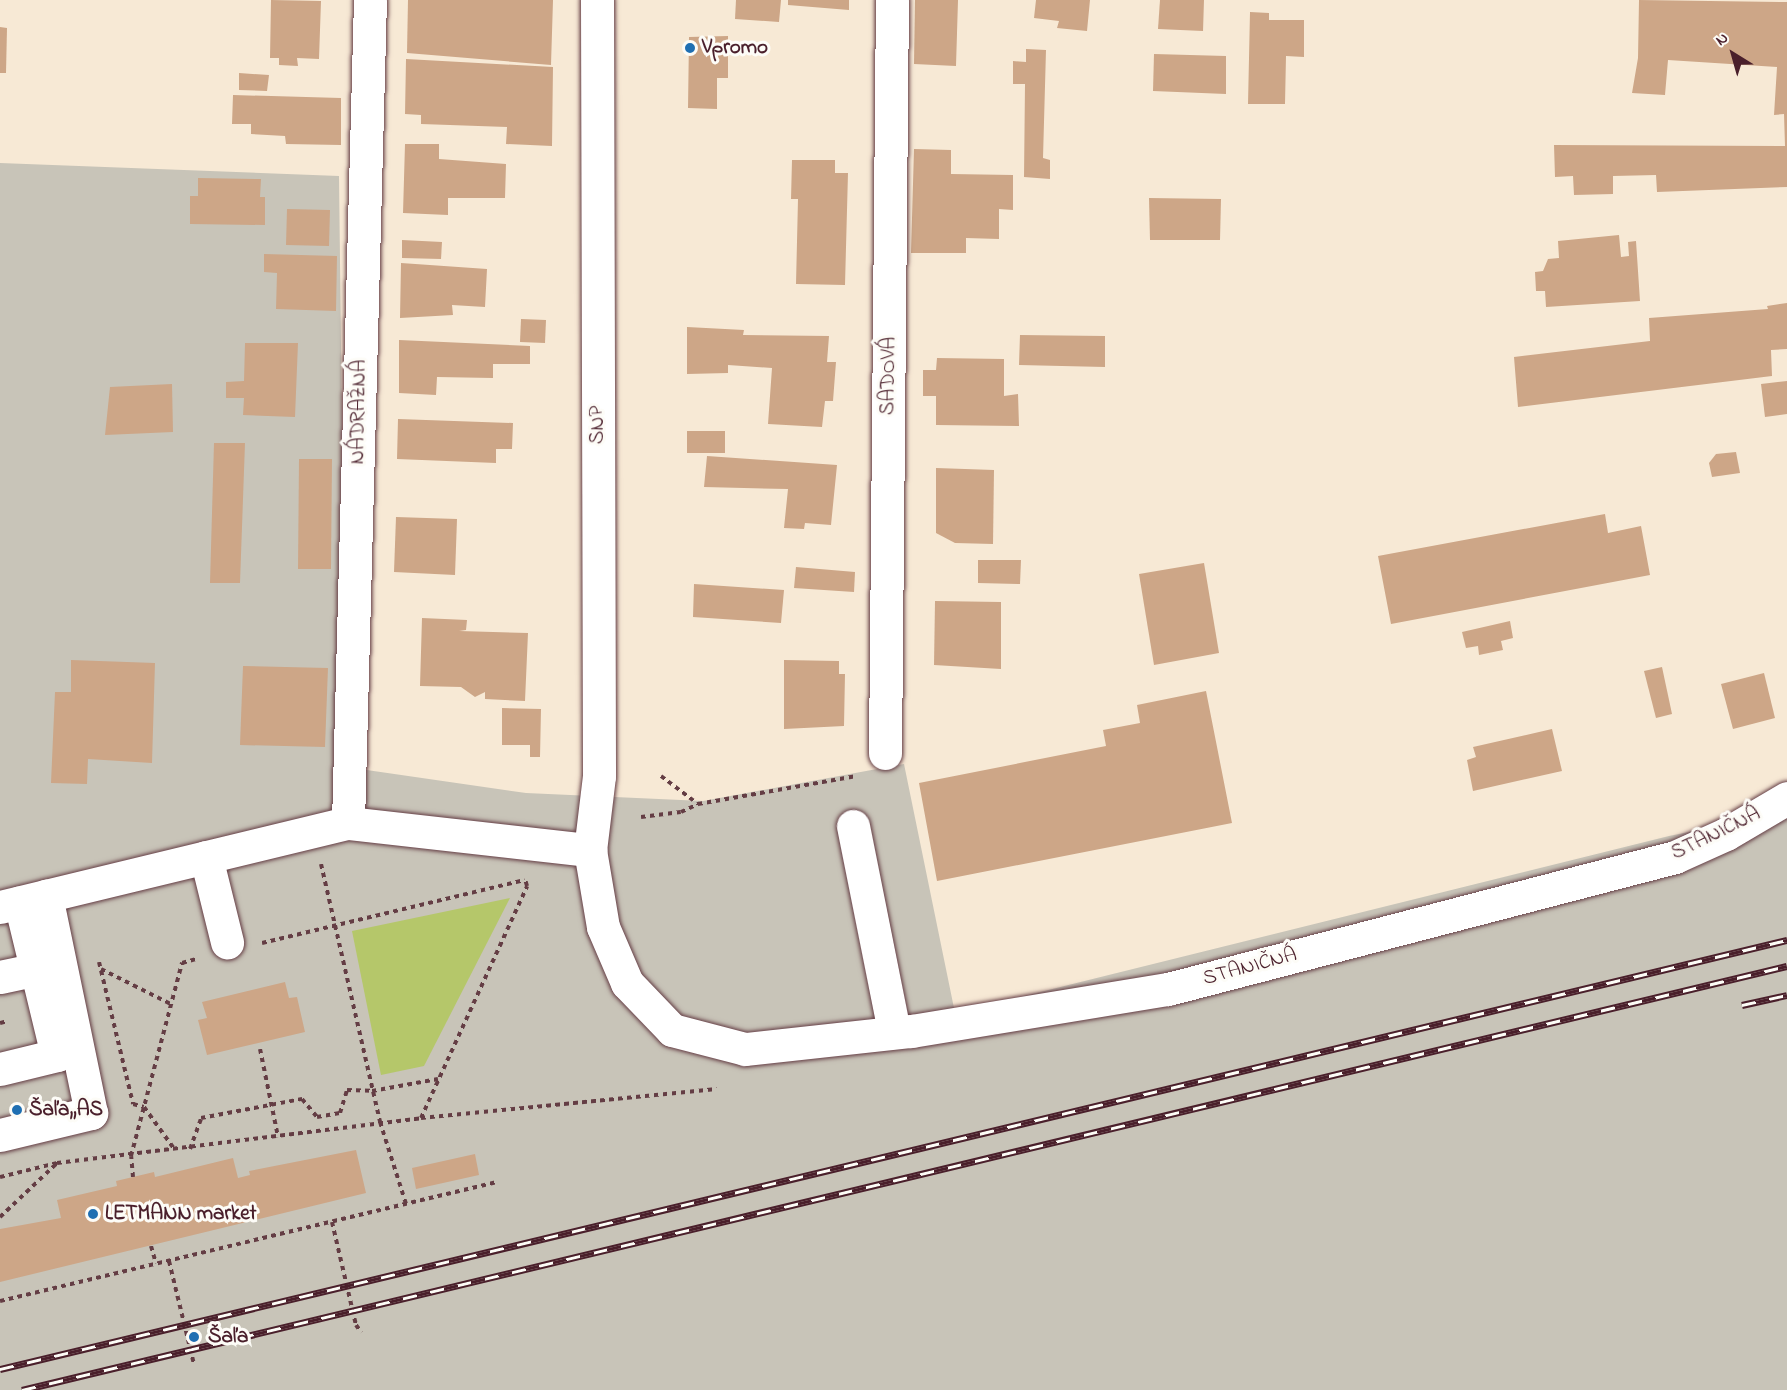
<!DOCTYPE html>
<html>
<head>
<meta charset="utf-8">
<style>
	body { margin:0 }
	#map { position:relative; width:1787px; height:1390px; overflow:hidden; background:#f7e9d5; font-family:"Indie Flower",sans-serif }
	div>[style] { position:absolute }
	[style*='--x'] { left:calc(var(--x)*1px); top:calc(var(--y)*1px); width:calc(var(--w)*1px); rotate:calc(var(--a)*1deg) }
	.industrial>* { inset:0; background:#c8c4b8 }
	.green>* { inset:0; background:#b5c76a }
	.building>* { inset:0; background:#cda687 }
	.path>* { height:4px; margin-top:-2px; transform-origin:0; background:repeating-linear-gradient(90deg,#643d44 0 4.5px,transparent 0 9px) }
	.roads { filter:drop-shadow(0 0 2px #643d44) drop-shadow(0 0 2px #643d44) }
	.minor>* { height:33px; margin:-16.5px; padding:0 16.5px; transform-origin:16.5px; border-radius:16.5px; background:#fff }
	.rail>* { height:7px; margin-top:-3.5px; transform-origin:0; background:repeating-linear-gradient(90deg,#fdfcf7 0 14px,#4a1f2b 0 28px); box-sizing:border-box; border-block:2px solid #4a1f2b }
	.dots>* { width:16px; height:16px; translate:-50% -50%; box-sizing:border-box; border:3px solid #fdfcf7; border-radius:50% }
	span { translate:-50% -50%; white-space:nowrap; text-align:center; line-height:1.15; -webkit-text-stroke:6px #fdfcf7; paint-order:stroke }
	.poi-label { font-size:21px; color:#4a1f2b; font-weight:700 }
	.left { translate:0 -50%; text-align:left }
	.street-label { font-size:21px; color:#4a1f2b }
	.north { position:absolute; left:1703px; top:24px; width:60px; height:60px; -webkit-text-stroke:4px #fdfcf7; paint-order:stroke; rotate:323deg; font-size:16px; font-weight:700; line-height:24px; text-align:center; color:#4a1f2b }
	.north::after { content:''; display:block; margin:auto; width:21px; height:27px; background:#4a1f2b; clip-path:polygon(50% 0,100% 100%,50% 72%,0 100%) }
</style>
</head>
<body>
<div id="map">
	<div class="industrial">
		<div style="clip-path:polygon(0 163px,339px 176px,346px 767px,526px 793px,703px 801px,904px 764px,955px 1013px,1669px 836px,1787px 812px,1787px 1390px,0 1390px)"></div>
	</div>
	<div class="green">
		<div style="clip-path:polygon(510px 898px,424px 1066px,381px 1075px,352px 931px)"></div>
	</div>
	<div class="building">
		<div style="clip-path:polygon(271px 0,321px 1px,319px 59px,297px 58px,298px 66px,279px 65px,279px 58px,270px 58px)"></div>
		<div style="clip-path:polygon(408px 0,553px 0,551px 65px,407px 53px)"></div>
		<div style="clip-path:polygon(736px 0,781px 0,779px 22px,735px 19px)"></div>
		<div style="clip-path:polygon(788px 0,849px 0,849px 10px,788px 5px)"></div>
		<div style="clip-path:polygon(915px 0,958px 0,956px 66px,914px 64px)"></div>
		<div style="clip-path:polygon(1036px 0,1090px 0,1087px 31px,1057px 28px,1059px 21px,1034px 18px)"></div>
		<div style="clip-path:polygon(1160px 0,1204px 0,1203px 31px,1158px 29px)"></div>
		<div style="clip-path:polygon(1639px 0,1787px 2px,1787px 187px,1657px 192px,1656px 175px,1613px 176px,1613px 194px,1574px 195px,1573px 176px,1555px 177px,1554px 145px,1785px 146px,1784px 114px,1774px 115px,1777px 67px,1668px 60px,1665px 95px,1632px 93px,1638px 58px)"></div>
		<div style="clip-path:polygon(1250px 12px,1269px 13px,1269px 20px,1304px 20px,1304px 57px,1286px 56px,1285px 104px,1248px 104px)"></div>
		<div style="clip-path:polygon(0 27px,7px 28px,6px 73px,0 73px)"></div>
		<div style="clip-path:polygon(728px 36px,728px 78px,717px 78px,717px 109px,688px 108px,689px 37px)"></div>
		<div style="clip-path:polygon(1026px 49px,1046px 50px,1043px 158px,1050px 160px,1050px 179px,1024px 177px,1025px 84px,1013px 84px,1013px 61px,1026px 62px)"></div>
		<div style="clip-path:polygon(1154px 54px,1226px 56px,1226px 94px,1153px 91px)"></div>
		<div style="clip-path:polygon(406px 59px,553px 67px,552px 146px,506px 144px,507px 127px,421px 124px,421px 115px,405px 114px)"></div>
		<div style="clip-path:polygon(239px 73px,269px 75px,267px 91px,239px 90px)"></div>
		<div style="clip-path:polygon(233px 95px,341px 98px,341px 145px,286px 144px,285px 136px,251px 134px,251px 124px,232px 124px)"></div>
		<div style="clip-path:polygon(405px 144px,439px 144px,439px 159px,506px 164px,505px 198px,448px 198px,448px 215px,403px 213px)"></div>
		<div style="clip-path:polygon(914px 149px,951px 150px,951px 174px,1013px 175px,1013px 210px,999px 209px,999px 239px,966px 238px,966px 253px,911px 253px)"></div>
		<div style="clip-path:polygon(792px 160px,835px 160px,835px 173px,848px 173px,845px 285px,796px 284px,798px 199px,791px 199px)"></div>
		<div style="clip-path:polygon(198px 178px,261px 179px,260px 197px,265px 197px,265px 225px,190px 224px,190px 196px,198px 196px)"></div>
		<div style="clip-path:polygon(1149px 198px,1221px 199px,1220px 240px,1150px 240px)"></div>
		<div style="clip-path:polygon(287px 209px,330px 210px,329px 246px,286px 245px)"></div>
		<div style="clip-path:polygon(1619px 235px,1621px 257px,1629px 256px,1628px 242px,1636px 241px,1640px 301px,1546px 307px,1545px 291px,1536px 291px,1535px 272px,1543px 271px,1548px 259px,1559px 258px,1558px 241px)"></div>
		<div style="clip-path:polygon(402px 240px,442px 242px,441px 259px,402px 258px)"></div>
		<div style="clip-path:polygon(264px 254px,337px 256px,336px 311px,276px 309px,277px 273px,264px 272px)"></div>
		<div style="clip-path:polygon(401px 263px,487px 269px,485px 307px,452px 305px,453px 315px,400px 318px)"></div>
		<div style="clip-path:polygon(1787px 303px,1787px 349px,1771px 350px,1772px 376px,1518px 407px,1514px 357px,1650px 341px,1649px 318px,1768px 309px,1767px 306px)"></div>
		<div style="clip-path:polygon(521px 319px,546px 320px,545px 343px,520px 342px)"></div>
		<div style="clip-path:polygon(687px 327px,744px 330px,743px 335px,829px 336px,827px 362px,836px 362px,833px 401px,825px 401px,822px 427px,768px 424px,772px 368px,728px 365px,728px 373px,687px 374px)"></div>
		<div style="clip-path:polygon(1020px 335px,1105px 336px,1105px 367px,1019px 365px)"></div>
		<div style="clip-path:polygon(399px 340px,530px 346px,530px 364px,493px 364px,493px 378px,437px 377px,436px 395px,399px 393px)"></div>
		<div style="clip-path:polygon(245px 343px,298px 343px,295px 417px,243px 415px,244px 398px,226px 398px,226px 382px,244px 381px)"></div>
		<div style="clip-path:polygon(937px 358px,1004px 359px,1004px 396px,1018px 394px,1019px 426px,936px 425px,936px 396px,923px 396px,923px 370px,936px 370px)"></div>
		<div style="clip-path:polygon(1787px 381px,1787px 414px,1765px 417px,1761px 384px)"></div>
		<div style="clip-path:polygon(172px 384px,173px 432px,105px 435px,110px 387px)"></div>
		<div style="clip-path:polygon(398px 419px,513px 423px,512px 449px,496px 449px,496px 463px,397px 459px)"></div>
		<div style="clip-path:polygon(687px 431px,725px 431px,725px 453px,687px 453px)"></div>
		<div style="clip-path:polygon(214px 443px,245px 443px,240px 583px,210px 583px)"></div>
		<div style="clip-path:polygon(1736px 452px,1740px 473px,1712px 477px,1709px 463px,1716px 454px)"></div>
		<div style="clip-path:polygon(707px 456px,837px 465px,831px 525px,805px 523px,804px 529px,784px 528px,788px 489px,704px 487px)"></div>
		<div style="clip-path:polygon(299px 459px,332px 459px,331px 569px,298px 569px)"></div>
		<div style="clip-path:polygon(936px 468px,994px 470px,993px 544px,955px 543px,936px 533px)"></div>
		<div style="clip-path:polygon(1605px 514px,1608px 533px,1641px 526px,1650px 575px,1391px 624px,1378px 556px)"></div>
		<div style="clip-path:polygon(396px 517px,457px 519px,455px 575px,394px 572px)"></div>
		<div style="clip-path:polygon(978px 560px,1021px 560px,1020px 584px,978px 583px)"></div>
		<div style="clip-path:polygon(1204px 563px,1219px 653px,1154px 665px,1139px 574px)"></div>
		<div style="clip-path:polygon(796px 567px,855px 572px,854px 592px,794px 588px)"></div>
		<div style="clip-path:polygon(694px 584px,784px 590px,781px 623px,693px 617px)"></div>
		<div style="clip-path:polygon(935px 601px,1001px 602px,1001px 669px,934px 665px)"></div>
		<div style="clip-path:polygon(422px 618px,467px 620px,466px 630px,459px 631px,528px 633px,525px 701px,485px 699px,485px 692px,475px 697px,461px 687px,420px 686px)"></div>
		<div style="clip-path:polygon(1510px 621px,1513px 638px,1501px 641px,1503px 650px,1479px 655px,1478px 646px,1466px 648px,1462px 632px)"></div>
		<div style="clip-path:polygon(71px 660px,155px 663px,152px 763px,88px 759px,87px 784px,51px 783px,55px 692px,71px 692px)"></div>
		<div style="clip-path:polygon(784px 660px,839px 661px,839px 674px,845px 674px,844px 726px,784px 729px)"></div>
		<div style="clip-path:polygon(243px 666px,328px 668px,325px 747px,240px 745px)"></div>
		<div style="clip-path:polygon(1662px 667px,1672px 714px,1656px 718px,1644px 671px)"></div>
		<div style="clip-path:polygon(1764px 673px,1775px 718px,1733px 729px,1721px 684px)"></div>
		<div style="clip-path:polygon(1206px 691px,1232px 823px,937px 881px,919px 783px,1106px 746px,1103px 730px,1140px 723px,1137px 705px)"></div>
		<div style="clip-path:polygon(502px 708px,541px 709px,540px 757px,530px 757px,530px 745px,502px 745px)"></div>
		<div style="clip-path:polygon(1552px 729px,1562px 771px,1473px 791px,1467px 760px,1476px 757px,1473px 747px)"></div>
		<div style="clip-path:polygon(285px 982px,289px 998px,297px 997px,305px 1032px,207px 1055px,198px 1020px,207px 1018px,202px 1002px)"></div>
		<div style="clip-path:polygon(356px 1150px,366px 1193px,0 1282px,0 1229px,61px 1218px,57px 1200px,117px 1186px,116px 1181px,133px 1177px,154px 1172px,155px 1177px,233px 1158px,238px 1178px,250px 1175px,249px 1171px)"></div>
		<div style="clip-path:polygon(475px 1154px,479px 1175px,416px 1189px,412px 1168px)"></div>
	</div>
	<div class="path">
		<div style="--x:661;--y:776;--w:46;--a:37.1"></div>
		<div style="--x:698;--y:804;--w:161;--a:-10"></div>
		<div style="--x:641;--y:817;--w:40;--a:-7.1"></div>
		<div style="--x:681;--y:812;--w:19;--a:-25"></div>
		<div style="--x:321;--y:864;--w:265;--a:77.1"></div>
		<div style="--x:380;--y:1122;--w:86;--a:72.4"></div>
		<div style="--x:262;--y:943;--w:270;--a:-13.5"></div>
		<div style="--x:99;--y:962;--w:146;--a:76.5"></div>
		<div style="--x:133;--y:1104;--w:11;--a:15"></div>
		<div style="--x:144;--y:1107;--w:53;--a:54.2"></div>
		<div style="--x:101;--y:969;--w:78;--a:26.6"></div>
		<div style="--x:0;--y:1023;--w:8;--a:-14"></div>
		<div style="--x:260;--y:1049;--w:90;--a:78.4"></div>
		<div style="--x:421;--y:1118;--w:297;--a:-5.6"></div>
		<div style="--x:190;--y:1149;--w:33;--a:-70"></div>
		<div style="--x:201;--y:1118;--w:103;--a:-10.7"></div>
		<div style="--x:302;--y:1099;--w:23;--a:50"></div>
		<div style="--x:317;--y:1117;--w:23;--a:-10"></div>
		<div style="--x:340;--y:1113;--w:24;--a:-73"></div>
		<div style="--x:347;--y:1090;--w:25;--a:2"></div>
		<div style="--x:372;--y:1091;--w:67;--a:-10.3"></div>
		<div style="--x:0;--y:1177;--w:59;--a:-13.8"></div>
		<div style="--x:57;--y:1163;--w:367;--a:-7"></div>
		<div style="--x:421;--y:1118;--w:255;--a:-65.4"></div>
		<div style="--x:527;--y:886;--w:7;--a:-106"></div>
		<div style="--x:133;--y:1177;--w:21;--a:-95"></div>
		<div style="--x:131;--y:1156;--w:200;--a:-75.2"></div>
		<div style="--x:182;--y:963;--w:15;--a:-16"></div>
		<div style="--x:0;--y:1217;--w:77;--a:-43.4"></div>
		<div style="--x:332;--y:1222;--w:106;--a:76.9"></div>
		<div style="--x:356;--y:1325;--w:9;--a:54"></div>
		<div style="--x:151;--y:1246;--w:18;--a:74"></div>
		<div style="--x:169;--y:1261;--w:106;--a:76.4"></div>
		<div style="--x:0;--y:1301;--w:511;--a:-13.47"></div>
	</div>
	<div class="roads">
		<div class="minor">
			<div style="--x:597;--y:0;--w:776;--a:89.85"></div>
			<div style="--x:599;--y:776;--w:75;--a:96.9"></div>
			<div style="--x:590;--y:850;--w:78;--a:80.4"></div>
			<div style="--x:603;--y:927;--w:61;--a:66.8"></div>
			<div style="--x:627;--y:983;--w:65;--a:46.2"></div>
			<div style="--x:672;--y:1030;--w:75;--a:14.6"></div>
			<div style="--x:745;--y:1049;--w:167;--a:-6.2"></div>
			<div style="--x:911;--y:1031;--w:260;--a:-9.3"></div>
			<div style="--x:1168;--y:989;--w:524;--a:-14.59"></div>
			<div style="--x:1675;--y:857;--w:56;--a:-24.3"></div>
			<div style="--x:1726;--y:834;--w:71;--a:-30.5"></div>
			<div style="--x:885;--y:753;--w:753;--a:-89.47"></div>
			<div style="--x:348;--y:823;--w:823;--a:-88.47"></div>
			<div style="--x:853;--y:826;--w:210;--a:78.7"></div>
			<div style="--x:206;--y:857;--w:88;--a:76.1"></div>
			<div style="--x:0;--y:907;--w:358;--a:-13.6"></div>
			<div style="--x:348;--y:823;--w:244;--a:6.4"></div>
			<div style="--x:0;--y:977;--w:38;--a:-12"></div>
			<div style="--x:0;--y:1069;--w:59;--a:-13.8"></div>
			<div style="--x:57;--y:1055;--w:157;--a:-103.6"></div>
			<div style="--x:0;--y:1135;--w:94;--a:-13.6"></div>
			<div style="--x:91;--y:1113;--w:222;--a:-101.7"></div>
		</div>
	</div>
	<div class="rail">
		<div style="--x:1742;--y:1005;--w:46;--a:-12.5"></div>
		<div style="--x:0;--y:1369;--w:1838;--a:-13.5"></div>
		<div style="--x:22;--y:1390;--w:1815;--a:-13.51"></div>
	</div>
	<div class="dots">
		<div style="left:690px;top:48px;background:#1f6fb2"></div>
		<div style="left:17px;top:1110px;background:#1f6fb2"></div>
		<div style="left:93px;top:1214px;background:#1f6fb2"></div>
		<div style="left:194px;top:1337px;background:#1f6fb2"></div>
	</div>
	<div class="poi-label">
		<span class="left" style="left:702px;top:48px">Vpromo</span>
		<span class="left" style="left:29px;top:1110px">Šaľa,,AS</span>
		<span class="left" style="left:105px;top:1214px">LETMANN market</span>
		<span class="left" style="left:208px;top:1337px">Šaľa</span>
	</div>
	<div class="street-label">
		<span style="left:889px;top:376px;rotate:-89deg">SADOVÁ</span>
		<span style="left:359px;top:412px;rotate:-89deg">NÁDRAŽNÁ</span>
		<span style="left:598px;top:425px;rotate:-90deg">SNP</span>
		<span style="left:1716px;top:834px;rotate:-26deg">STANIČNÁ</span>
		<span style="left:1250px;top:967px;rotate:-15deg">STANIČNÁ</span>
	</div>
	<div class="north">N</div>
</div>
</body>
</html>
